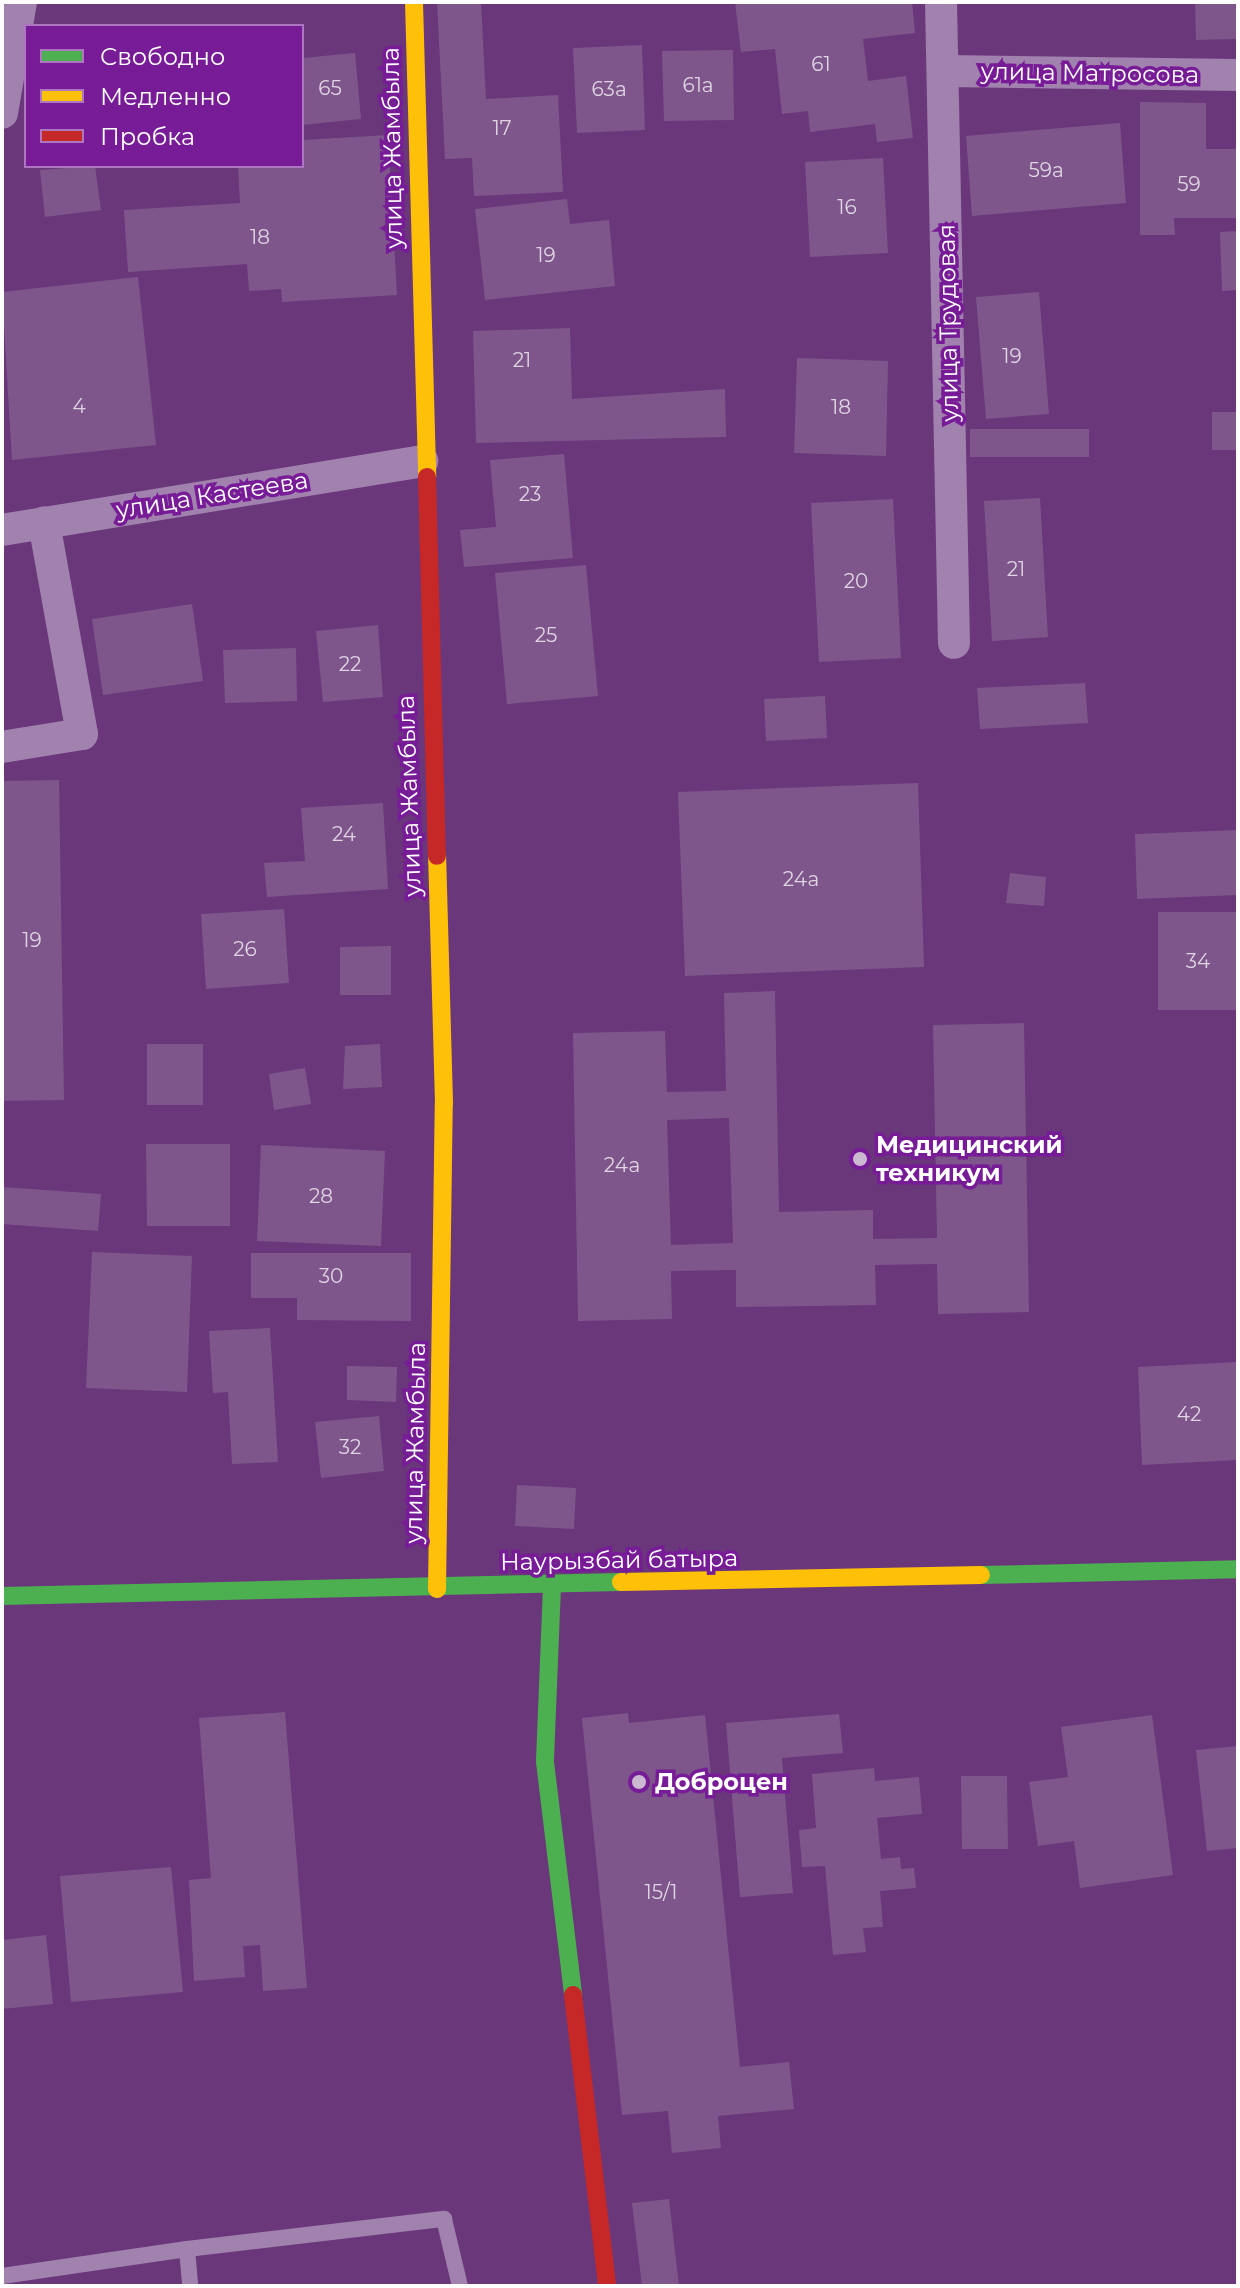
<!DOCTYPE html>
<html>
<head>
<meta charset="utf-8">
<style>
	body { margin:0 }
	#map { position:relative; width:1240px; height:2288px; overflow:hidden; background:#6a377b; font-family:Montserrat,sans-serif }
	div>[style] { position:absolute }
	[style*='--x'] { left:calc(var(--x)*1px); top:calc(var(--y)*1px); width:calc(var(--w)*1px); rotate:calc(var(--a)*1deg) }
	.building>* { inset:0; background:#7e568c }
	.lane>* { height:16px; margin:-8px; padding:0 8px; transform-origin:8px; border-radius:8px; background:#a181ad }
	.street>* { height:32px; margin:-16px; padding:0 16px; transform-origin:16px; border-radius:16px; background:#a181ad }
	.fast>* { height:18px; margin:-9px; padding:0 9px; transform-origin:9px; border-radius:9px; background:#4caf50 }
	.slow>* { height:18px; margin:-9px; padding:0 9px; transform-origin:9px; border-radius:9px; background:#ffc107 }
	.jam>* { height:18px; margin:-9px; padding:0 9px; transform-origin:9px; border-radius:9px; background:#c62828 }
	.dots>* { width:22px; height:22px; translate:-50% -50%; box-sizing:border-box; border:4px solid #771b97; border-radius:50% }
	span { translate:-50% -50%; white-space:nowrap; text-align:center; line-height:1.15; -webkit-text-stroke:7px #771b97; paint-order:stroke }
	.number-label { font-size:20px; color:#dfd5e2 }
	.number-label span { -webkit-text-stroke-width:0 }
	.street-label { font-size:24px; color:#fff }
	.poi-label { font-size:24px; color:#fff; font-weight:700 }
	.left { translate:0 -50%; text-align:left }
	.frame { position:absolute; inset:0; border:4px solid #fff; pointer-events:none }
	.legend { position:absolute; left:24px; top:24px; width:280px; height:144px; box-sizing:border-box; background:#771b97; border:2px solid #ad76c1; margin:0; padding:10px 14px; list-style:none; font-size:24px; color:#fff }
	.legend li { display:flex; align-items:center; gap:16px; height:40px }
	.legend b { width:40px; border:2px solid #ad76c1 }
</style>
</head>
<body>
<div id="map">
	<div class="building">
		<div style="clip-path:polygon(437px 2px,481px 2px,486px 99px,558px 95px,563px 192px,474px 196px,472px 158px,445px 159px)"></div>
		<div style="clip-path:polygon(735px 2px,912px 2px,915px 33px,863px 39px,868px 81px,906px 76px,913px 138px,877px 142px,875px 124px,810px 132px,808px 111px,782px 114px,775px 49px,741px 52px)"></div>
		<div style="clip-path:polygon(1195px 2px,1238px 2px,1238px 39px,1196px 40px)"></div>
		<div style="clip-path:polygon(642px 45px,645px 130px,577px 133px,573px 48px)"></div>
		<div style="clip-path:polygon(733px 50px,734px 120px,664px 121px,662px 51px)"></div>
		<div style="clip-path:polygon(355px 53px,361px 119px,302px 125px,302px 58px)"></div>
		<div style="clip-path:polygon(1140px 102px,1206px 103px,1206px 149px,1238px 149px,1238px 218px,1174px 218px,1175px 235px,1140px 235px)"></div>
		<div style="clip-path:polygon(1120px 123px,1126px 203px,972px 216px,966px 136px)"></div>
		<div style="clip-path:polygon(388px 135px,397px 295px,282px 302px,281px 289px,249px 291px,247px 264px,128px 272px,124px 210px,240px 203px,238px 166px,302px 166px,302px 140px)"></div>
		<div style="clip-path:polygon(883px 158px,888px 253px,810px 257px,805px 162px)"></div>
		<div style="clip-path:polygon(95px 166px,101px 210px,45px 217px,40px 170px)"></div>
		<div style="clip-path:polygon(567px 199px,570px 224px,609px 220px,615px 286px,485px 300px,475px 209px)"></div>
		<div style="clip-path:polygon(1238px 231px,1238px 290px,1222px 291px,1220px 232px)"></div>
		<div style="clip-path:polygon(138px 277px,156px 445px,12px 460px,2px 292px)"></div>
		<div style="clip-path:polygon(1039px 292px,1049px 414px,986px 419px,976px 297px)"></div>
		<div style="clip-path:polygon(570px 328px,572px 399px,725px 389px,726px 437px,476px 443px,473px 331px)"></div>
		<div style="clip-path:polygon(797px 358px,888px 361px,886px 456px,794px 453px)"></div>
		<div style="clip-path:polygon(1212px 412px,1238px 412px,1238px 450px,1212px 450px)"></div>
		<div style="clip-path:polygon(970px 429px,1089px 429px,1089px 457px,970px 457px)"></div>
		<div style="clip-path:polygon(564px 454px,573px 558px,464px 567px,460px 530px,496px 527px,490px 460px)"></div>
		<div style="clip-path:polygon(1040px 498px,1048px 637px,992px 641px,984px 501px)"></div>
		<div style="clip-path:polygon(893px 499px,901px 658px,819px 662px,811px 503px)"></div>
		<div style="clip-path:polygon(586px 565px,598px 696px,507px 704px,495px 573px)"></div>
		<div style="clip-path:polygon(192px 604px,203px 681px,103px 695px,92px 619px)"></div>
		<div style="clip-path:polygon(378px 625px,383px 697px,323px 702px,316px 631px)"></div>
		<div style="clip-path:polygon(296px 648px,297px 701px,225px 703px,223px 650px)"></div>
		<div style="clip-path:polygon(1085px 683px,1088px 723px,980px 729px,977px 688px)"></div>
		<div style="clip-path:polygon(825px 696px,827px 738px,766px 741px,764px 699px)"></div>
		<div style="clip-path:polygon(59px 780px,64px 1100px,2px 1101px,2px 781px)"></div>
		<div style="clip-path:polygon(918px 783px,924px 967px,685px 976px,678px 792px)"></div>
		<div style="clip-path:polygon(383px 803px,388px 889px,267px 897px,264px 863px,305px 861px,301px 808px)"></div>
		<div style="clip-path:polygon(1238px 830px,1238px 895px,1137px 899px,1135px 834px)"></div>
		<div style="clip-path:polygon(1010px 873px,1046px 877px,1044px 906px,1006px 903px)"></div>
		<div style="clip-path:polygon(284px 909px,289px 983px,206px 989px,201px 914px)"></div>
		<div style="clip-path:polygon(1158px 912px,1238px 912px,1238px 1010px,1158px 1010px)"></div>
		<div style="clip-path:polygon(391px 946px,391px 995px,340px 995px,340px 947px)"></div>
		<div style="clip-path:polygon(evenodd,775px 991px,779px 1212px,873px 1210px,873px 1239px,937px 1238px,933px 1025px,1024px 1023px,1029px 1312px,938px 1314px,937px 1264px,875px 1265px,876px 1305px,736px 1307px,736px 1270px,671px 1271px,672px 1319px,578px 1321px,573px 1033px,665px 1031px,667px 1092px,726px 1091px,724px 993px,775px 991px,729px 1118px,733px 1243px,671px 1245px,667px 1120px,729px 1118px)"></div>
		<div style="clip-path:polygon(147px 1044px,203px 1044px,203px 1105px,147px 1105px)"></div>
		<div style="clip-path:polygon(380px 1044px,382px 1087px,343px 1089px,345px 1046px)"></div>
		<div style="clip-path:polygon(305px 1068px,311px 1104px,274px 1110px,269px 1074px)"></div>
		<div style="clip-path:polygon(146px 1144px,230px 1144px,230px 1226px,147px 1226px)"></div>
		<div style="clip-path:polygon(261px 1145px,385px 1151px,381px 1246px,257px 1241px)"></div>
		<div style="clip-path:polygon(2px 1187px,101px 1194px,98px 1231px,2px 1224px)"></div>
		<div style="clip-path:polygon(92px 1252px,192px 1256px,187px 1392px,86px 1388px)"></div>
		<div style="clip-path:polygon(251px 1253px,411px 1253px,411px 1321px,297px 1320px,297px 1298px,251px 1298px)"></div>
		<div style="clip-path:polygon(270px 1328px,278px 1462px,232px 1464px,228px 1392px,213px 1393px,209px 1331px)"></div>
		<div style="clip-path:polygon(1238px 1362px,1238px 1460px,1142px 1465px,1138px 1367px)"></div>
		<div style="clip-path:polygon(347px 1366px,397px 1367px,396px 1402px,347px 1400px)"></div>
		<div style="clip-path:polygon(379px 1416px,384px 1471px,321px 1478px,315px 1422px)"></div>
		<div style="clip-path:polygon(517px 1485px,576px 1488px,574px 1529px,515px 1526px)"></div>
		<div style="clip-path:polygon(285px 1712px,307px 1988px,263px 1991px,260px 1945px,243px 1946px,245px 1977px,194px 1981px,189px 1880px,211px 1878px,199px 1718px)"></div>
		<div style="clip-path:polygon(628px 1713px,629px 1723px,705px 1715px,740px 2067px,789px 2062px,794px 2109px,718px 2116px,721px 2148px,672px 2153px,668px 2111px,622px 2115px,582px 1718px)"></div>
		<div style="clip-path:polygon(839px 1714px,843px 1753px,782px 1758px,793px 1893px,740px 1897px,726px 1723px)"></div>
		<div style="clip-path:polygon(1152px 1715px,1173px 1875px,1080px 1888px,1074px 1841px,1038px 1846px,1029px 1782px,1068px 1777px,1061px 1727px)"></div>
		<div style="clip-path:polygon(1238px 1746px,1238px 1848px,1207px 1851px,1196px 1750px)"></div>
		<div style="clip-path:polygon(874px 1768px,875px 1781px,919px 1777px,922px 1814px,877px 1818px,881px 1859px,900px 1857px,901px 1869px,914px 1868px,916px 1888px,880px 1891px,883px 1927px,863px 1928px,866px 1952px,833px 1955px,825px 1866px,802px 1867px,799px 1830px,816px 1828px,812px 1774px)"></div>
		<div style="clip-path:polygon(961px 1776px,1007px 1776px,1008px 1849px,962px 1849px)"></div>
		<div style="clip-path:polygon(171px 1867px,183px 1992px,71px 2002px,60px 1876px)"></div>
		<div style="clip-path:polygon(46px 1935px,53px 2004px,2px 2009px,2px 1940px)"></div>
		<div style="clip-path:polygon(669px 2199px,679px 2286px,642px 2286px,632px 2203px)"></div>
	</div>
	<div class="lane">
		<div style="--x:187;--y:2249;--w:259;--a:-6.7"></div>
		<div style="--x:444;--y:2219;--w:69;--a:76.6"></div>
		<div style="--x:2;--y:2276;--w:187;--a:-8.3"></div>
		<div style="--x:187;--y:2249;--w:37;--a:85"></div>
	</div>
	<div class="street">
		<div style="--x:941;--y:2;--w:641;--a:88.84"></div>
		<div style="--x:943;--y:71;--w:295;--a:0.8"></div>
		<div style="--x:2;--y:113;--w:113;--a:-80.3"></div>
		<div style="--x:2;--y:530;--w:426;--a:-9.3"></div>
		<div style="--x:2;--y:747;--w:81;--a:-9.2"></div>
		<div style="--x:82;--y:734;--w:215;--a:-100.2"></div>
	</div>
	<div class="fast">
		<div style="--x:981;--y:1575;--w:257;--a:-1.3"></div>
		<div style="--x:552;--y:1586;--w:176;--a:92.3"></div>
		<div style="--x:545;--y:1762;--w:235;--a:83.1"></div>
		<div style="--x:2;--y:1596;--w:619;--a:-1.3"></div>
	</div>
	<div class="slow">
		<div style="--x:414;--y:2;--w:475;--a:88.4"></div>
		<div style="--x:621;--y:1582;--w:360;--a:-1.1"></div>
		<div style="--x:437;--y:1589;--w:486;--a:-89.2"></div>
		<div style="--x:444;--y:1103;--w:247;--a:-91.6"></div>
	</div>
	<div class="jam">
		<div style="--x:427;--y:477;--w:379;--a:88.5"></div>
		<div style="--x:573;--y:1995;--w:293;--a:83.3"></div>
	</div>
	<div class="dots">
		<div style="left:860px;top:1159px;background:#cbb9d1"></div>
		<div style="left:639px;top:1782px;background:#cbb9d1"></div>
	</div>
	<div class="number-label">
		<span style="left:821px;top:64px">61</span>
		<span style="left:698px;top:85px">61а</span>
		<span style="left:330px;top:88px">65</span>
		<span style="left:609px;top:89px">63а</span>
		<span style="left:502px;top:128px">17</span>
		<span style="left:1046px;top:170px">59а</span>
		<span style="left:1189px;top:184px">59</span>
		<span style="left:847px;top:207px">16</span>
		<span style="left:260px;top:237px">18</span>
		<span style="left:546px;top:255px">19</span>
		<span style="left:1012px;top:356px">19</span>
		<span style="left:522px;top:360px">21</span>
		<span style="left:79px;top:406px">4</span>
		<span style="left:841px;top:407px">18</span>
		<span style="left:530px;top:494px">23</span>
		<span style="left:1016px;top:569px">21</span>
		<span style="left:856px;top:581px">20</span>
		<span style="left:546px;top:635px">25</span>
		<span style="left:350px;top:664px">22</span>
		<span style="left:344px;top:834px">24</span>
		<span style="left:801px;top:879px">24а</span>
		<span style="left:32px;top:940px">19</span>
		<span style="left:245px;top:949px">26</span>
		<span style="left:1198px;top:961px">34</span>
		<span style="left:622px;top:1165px">24а</span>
		<span style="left:321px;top:1196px">28</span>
		<span style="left:331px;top:1276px">30</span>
		<span style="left:1189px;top:1414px">42</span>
		<span style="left:350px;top:1447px">32</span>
		<span style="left:661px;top:1892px">15/1</span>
	</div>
	<div class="street-label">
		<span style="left:1090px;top:73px;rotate:1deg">улица Матросова</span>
		<span style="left:392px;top:148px;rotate:-91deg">улица Жамбыла</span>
		<span style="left:948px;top:323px;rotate:-91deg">улица Трудовая</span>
		<span style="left:212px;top:495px;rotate:-9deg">улица Кастеева</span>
		<span style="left:409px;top:796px;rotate:-92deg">улица Жамбыла</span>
		<span style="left:415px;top:1443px;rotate:-89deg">улица Жамбыла</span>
		<span style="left:619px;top:1560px;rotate:-1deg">Наурызбай батыра</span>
	</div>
	<div class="poi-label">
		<span class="left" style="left:876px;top:1159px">Медицинский<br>техникум</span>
		<span class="left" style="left:655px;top:1782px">Доброцен</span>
	</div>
	<div class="frame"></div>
	<ul class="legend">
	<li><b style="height:10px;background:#4caf50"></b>Свободно</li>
	<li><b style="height:10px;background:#ffc107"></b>Медленно</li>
	<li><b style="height:10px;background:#c62828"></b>Пробка</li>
	</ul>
</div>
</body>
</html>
